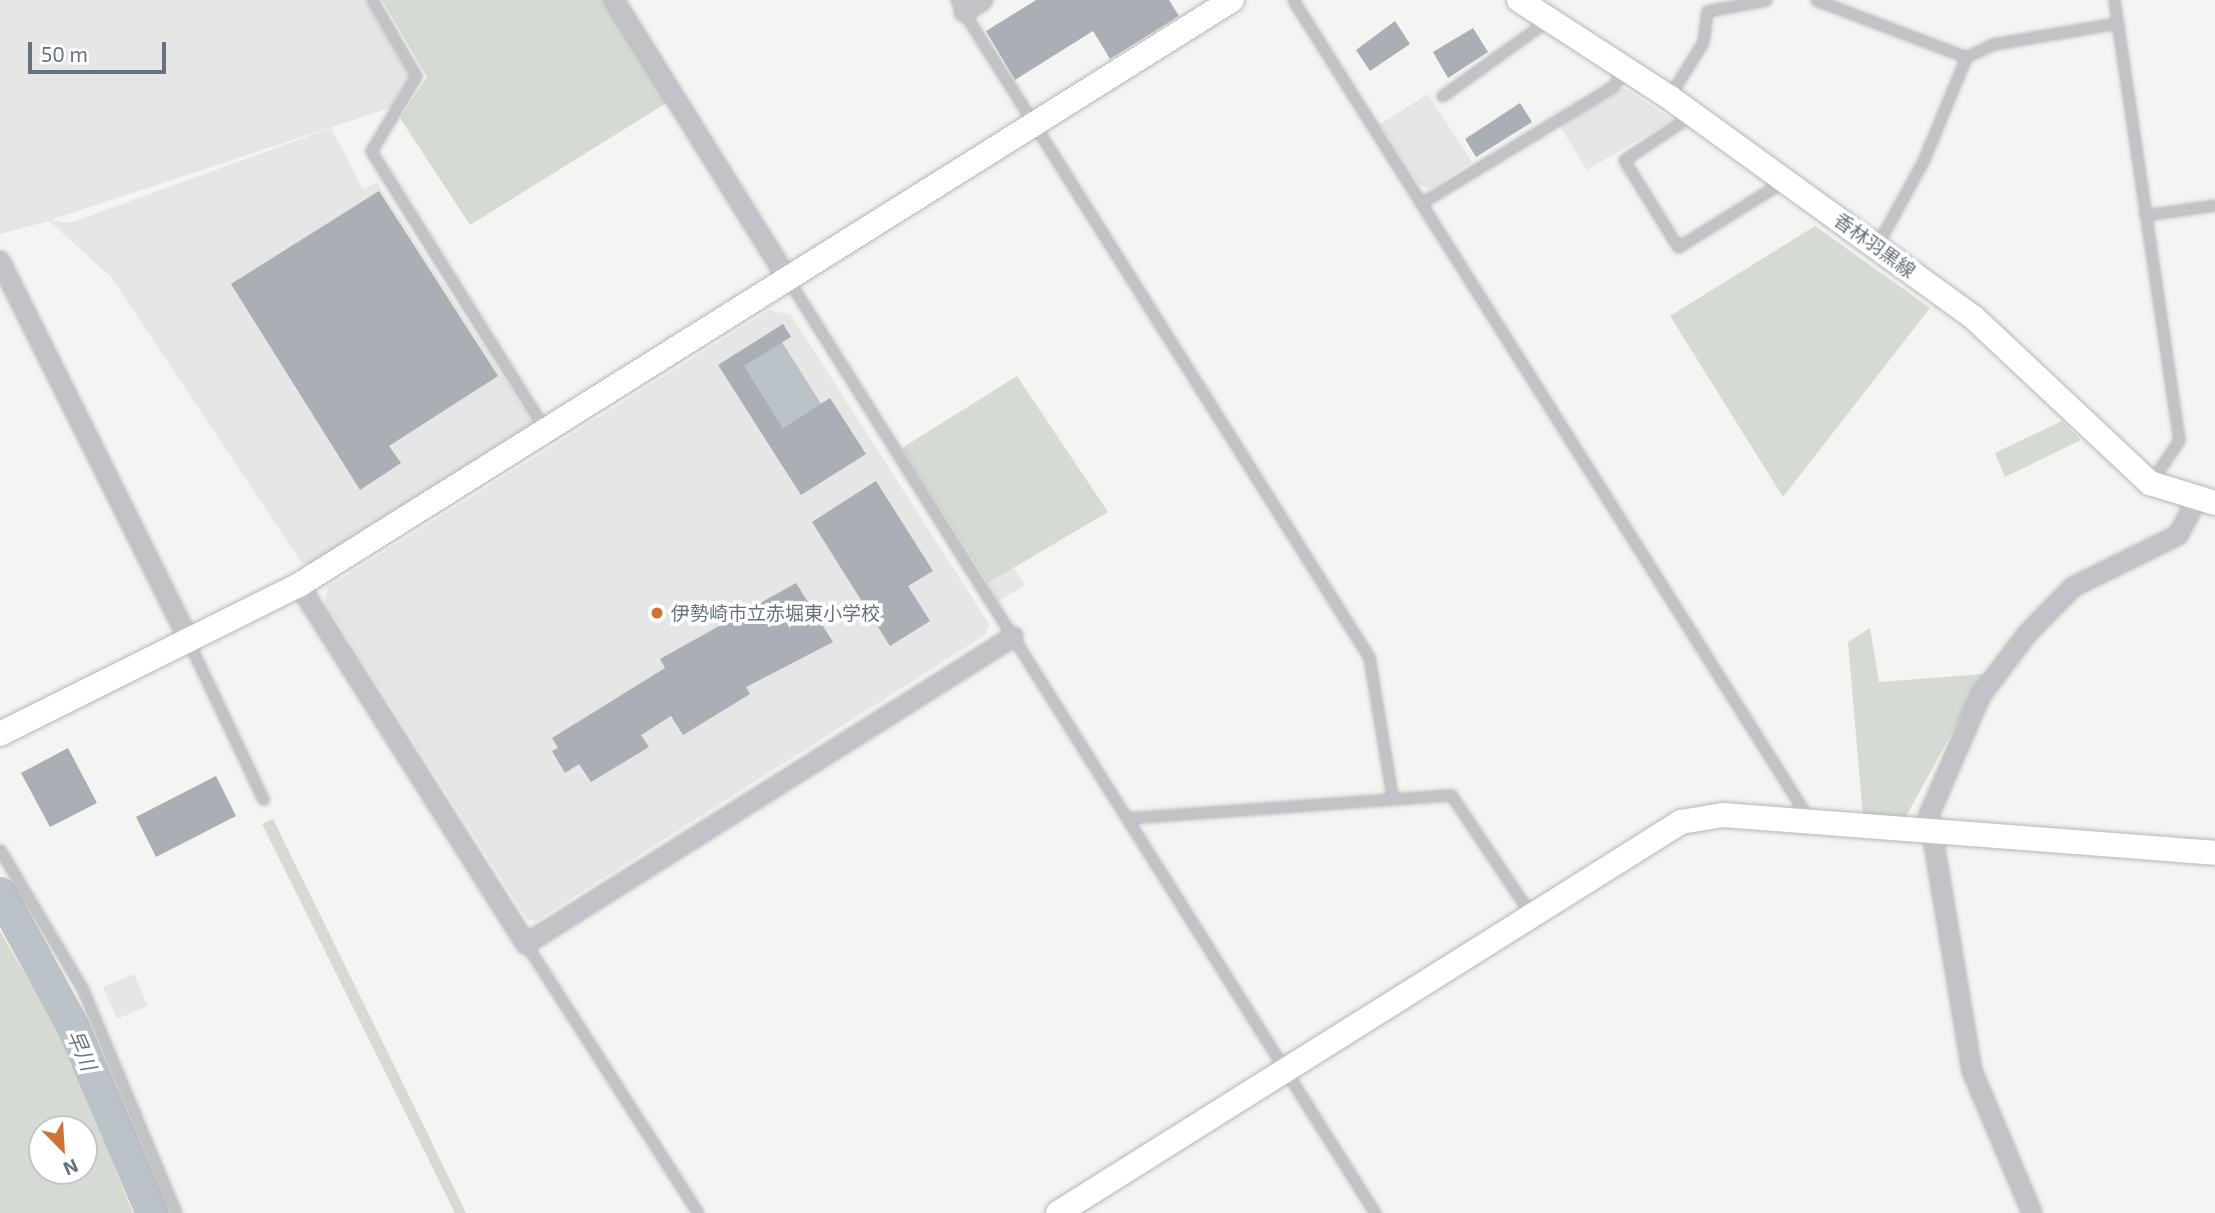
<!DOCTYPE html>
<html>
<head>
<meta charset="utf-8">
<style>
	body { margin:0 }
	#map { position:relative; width:2215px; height:1213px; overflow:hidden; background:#f4f5f2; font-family:"Exo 2","Noto Sans JP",sans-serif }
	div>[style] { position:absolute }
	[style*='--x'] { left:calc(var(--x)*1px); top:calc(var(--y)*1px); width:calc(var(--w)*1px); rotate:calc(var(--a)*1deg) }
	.built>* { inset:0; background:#e5e6e5 }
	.green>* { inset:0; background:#d5dbd3 }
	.water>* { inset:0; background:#bbc2c8 }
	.river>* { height:33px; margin:-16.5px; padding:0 16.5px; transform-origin:16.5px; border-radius:16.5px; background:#bbc2c8 }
	.building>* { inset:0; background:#aaaeb5 }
	.roads { filter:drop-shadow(0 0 2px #b3b6bb) drop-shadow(0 0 2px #b3b6bb) }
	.lane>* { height:9px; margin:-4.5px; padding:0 4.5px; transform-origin:4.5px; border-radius:4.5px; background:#c1c3c7 }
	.street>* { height:18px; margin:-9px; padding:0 9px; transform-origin:9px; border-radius:9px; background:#c1c3c7 }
	.secondary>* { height:24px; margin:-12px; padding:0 12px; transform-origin:12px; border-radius:12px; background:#fff }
	.dots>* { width:19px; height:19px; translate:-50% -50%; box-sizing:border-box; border:4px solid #fff; border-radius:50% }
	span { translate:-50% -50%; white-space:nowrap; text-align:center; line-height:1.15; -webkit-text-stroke:7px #fff; paint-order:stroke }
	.street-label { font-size:19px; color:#677180 }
	.poi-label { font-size:19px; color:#677180 }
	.left { translate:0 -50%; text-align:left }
	.water-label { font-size:21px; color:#687883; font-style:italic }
	.north { position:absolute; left:28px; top:1115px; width:70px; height:70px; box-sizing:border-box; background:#fff; border:2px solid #c2c6cc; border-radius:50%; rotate:156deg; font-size:19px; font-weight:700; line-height:28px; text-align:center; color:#677180 }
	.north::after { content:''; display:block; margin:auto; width:24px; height:32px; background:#d07136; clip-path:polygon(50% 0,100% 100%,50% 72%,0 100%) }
	.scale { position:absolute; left:28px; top:42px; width:138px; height:32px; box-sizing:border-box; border:4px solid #677180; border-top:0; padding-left:9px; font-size:21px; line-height:24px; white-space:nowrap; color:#677180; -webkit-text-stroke:5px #fff; paint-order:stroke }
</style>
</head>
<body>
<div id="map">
	<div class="built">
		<div style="clip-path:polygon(0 0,365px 0,410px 79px,390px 108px,50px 220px,70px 223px,331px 128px,363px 189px,377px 182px,532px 422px,527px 432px,313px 565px,301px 562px,111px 277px,49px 221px,0 234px)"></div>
		<div style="clip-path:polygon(1623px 87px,1672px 120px,1587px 170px,1559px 125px)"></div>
		<div style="clip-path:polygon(1428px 94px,1472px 162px,1430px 189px,1419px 185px,1380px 124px)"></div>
		<div style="clip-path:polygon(770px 310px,791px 315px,989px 624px,985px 635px,536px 921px,527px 919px,324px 601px,328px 587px)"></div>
		<div style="clip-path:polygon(1013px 567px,1025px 585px,999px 601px,988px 583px)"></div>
		<div style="clip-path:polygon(134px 974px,148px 1006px,117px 1019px,103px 987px)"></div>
	</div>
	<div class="green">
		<div style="clip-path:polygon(382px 0,604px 0,668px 102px,470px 225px,400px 118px,427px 77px)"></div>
		<div style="clip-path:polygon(1815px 226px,1930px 308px,1783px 497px,1670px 316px)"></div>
		<div style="clip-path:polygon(1017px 376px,1108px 512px,988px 583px,902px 448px)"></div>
		<div style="clip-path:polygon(2062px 421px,2081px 440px,2005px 477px,1995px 453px)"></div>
		<div style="clip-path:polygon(1870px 628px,1879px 682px,1984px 674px,1903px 822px,1863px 817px,1848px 642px)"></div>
		<div style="clip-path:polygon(273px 819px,419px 1116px,466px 1213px,455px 1213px,262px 824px)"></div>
		<div style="clip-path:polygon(evenodd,0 931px,62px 1037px,133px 1213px,0 1213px,0 931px,42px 1129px,84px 1129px,84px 1171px,42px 1171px,42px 1129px)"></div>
	</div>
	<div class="water">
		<div style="clip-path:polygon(782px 342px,821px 404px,783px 428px,744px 366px)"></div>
	</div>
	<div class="river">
		<div style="--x:0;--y:893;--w:153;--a:61.4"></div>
		<div style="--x:73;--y:1027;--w:202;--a:67"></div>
	</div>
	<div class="building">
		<div style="clip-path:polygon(1036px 0,1169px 0,1179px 16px,1110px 59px,1093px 31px,1015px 80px,986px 31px)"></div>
		<div style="clip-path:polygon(1395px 21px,1410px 44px,1370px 71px,1356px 50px)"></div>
		<div style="clip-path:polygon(1473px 28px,1488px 52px,1448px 78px,1433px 52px)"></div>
		<div style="clip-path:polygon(1520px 103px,1532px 122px,1476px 157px,1465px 139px)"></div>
		<div style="clip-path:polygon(379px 191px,498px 376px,389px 446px,401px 463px,360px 490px,231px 284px)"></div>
		<div style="clip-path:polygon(783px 324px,791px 337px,744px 366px,783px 428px,830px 398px,866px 454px,801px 495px,718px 365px)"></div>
		<div style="clip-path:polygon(876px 481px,933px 571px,908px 586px,930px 621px,890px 646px,812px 522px)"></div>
		<div style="clip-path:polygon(796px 583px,833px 642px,746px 687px,750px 694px,683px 735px,671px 716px,641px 735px,649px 747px,591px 782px,579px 764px,565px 773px,552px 751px,558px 748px,552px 738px,665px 668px,660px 659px)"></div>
		<div style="clip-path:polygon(68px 748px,97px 803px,50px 827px,21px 773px)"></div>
		<div style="clip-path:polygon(216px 776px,236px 816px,156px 857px,136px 817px)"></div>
	</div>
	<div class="roads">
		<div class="lane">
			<div style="--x:372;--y:0;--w:88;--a:59.9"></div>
			<div style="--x:416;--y:76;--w:87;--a:121"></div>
			<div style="--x:371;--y:151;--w:328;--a:58"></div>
			<div style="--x:956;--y:0;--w:776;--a:57.85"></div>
			<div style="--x:1369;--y:657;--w:141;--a:80.6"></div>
			<div style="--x:1293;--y:0;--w:968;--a:57.79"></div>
			<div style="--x:1816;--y:0;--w:160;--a:20.8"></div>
			<div style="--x:2114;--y:0;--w:445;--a:81.6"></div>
			<div style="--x:2179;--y:440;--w:48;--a:124"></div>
			<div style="--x:1670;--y:95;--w:62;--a:-58.1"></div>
			<div style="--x:1703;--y:42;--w:31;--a:-83"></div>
			<div style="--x:1707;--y:11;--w:60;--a:-10.6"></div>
			<div style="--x:1442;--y:96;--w:130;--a:-35.6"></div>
			<div style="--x:1690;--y:116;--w:79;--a:146.3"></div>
			<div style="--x:1624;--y:160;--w:102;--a:58.2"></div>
			<div style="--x:1678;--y:247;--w:125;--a:-31.9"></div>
			<div style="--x:1421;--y:203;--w:223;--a:-31.3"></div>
			<div style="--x:1612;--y:87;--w:20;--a:-53"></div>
			<div style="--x:2145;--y:215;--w:71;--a:-8.1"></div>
			<div style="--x:1877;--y:245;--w:98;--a:-61.3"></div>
			<div style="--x:1924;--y:159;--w:110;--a:-67.6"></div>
			<div style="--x:1966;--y:57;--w:30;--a:-26"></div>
			<div style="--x:1993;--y:44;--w:126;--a:-9.6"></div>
			<div style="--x:789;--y:281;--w:1101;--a:57.84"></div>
			<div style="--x:189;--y:643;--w:173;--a:64.6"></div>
			<div style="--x:1127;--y:818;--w:325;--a:-4.1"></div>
			<div style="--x:1451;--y:795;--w:142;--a:56.2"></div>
			<div style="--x:0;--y:850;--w:161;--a:59.3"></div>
			<div style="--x:82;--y:988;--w:244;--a:67.3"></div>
			<div style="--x:526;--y:944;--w:319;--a:57.4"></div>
		</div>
		<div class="street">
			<div style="--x:614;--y:0;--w:330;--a:58.1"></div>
			<div style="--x:964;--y:12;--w:22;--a:-32"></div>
			<div style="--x:0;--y:261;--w:424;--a:63.5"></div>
			<div style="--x:299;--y:585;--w:425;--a:57.7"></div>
			<div style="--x:526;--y:944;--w:576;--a:-32.23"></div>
			<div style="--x:2032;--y:1213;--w:154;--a:-112.9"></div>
			<div style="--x:1972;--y:1071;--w:260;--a:-99.5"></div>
			<div style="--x:1929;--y:815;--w:131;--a:-66.6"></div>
			<div style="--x:1981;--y:695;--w:76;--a:-53"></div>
			<div style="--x:2027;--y:634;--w:66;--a:-45.6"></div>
			<div style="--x:2073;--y:587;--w:117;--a:-26.3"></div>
			<div style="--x:2178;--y:535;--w:40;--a:-62"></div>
		</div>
		<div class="secondary">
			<div style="--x:1519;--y:0;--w:179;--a:32.9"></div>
			<div style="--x:1669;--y:97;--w:375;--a:35.9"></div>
			<div style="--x:1973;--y:317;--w:243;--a:43.2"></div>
			<div style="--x:2150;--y:483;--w:68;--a:17.1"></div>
			<div style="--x:0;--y:734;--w:334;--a:-26.5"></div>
			<div style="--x:299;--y:585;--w:1101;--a:-32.09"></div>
			<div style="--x:1058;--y:1213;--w:736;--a:-32.11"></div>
			<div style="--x:1681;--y:822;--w:43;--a:-9.5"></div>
			<div style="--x:1723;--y:815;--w:493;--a:4.4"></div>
		</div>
	</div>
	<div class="dots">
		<div style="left:657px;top:613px;background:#d07136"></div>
	</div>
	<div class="street-label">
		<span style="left:1875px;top:245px;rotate:36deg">香林羽黒線</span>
	</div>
	<div class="poi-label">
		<span class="left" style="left:671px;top:613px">伊勢崎市立赤堀東小学校</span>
	</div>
	<div class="water-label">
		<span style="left:82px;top:1050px;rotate:67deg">早川</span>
	</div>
	<div class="north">N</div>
	<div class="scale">50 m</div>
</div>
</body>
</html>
